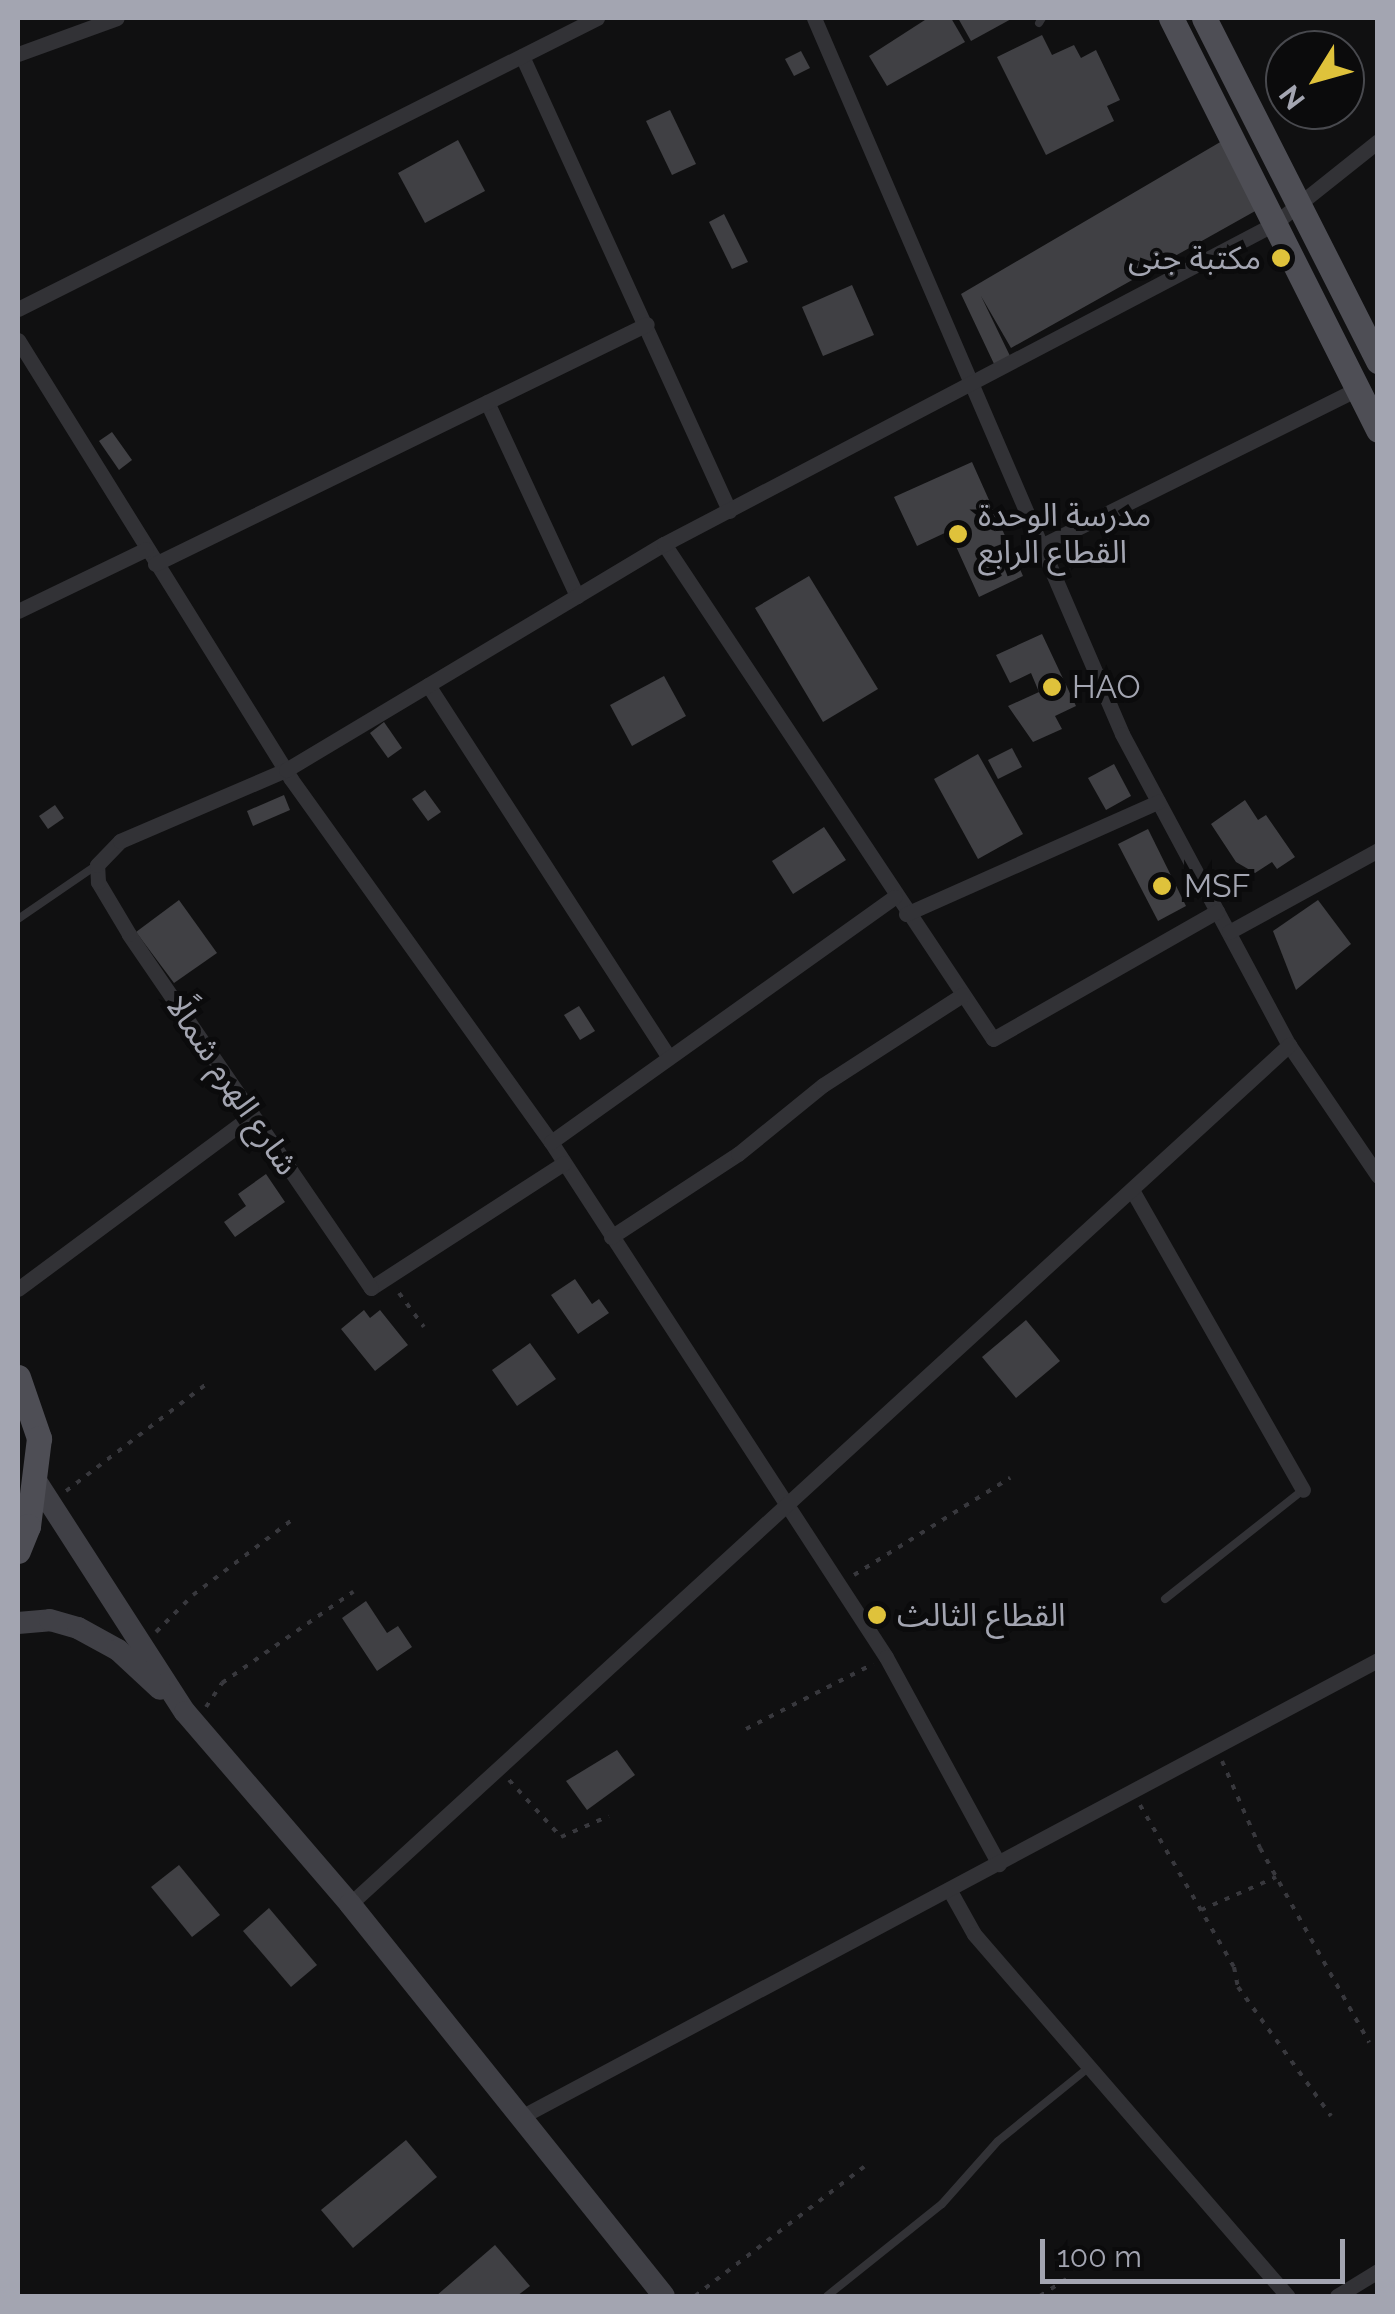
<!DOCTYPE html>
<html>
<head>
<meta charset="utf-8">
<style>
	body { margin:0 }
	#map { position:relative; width:1395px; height:2314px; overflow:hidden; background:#101011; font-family:Raleway,"Noto Sans Arabic",sans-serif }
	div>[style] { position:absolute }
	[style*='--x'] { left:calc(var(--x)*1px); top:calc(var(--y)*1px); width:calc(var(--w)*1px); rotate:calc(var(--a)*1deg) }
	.building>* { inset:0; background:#404044 }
	.path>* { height:4px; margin-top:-2px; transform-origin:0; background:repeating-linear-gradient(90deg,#38383d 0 5px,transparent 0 13px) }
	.service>* { height:8px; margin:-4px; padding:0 4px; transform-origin:4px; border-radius:4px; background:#323236 }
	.minor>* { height:15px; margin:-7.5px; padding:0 7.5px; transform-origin:7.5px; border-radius:7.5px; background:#323236 }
	.secondary>* { height:22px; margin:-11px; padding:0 11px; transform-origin:11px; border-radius:11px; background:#404046 }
	.primary>* { height:25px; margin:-12.5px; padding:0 12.5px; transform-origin:12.5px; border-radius:12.5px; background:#4e4e55 }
	.dots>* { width:28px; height:28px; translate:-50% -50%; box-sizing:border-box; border:5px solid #0b0b0c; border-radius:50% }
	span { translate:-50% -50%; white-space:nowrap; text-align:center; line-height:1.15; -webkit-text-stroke:10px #0b0b0c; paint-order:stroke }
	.poi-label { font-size:32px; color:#a3a5b1 }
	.right { translate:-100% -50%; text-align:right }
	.left { translate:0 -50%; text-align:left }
	.street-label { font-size:32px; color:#a3a5b1 }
	.frame { position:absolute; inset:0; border:20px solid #a3a5b1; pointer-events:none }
	.north { position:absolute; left:1265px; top:30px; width:100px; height:100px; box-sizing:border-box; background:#0b0b0c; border:2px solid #48494e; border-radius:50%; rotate:233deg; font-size:28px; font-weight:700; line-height:40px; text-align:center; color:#a3a5b1 }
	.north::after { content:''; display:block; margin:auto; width:35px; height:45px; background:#dfc23b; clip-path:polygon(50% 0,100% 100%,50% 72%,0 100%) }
	.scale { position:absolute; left:1040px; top:2239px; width:305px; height:45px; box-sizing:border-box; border:5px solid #a3a5b1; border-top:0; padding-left:12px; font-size:30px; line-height:35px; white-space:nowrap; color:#a3a5b1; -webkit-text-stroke:8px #0b0b0c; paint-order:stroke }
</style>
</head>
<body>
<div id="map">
	<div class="building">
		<div style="clip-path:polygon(928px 18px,951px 18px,965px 42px,887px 86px,869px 56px)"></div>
		<div style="clip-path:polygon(958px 18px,1013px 18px,971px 41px)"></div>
		<div style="clip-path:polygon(1042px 35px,1052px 55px,1074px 45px,1081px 58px,1096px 50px,1120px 100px,1107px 106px,1114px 121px,1046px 155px,997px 57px)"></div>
		<div style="clip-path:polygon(801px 51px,810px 68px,794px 76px,785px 59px)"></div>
		<div style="clip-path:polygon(670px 110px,696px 164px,672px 175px,646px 121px)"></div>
		<div style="clip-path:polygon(458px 140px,485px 191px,425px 223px,398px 173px)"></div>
		<div style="clip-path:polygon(1222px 141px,1257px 210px,1011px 348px,981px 296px,1011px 358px,995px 366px,961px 294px)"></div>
		<div style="clip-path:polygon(724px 214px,748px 262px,732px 269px,709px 222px)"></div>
		<div style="clip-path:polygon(852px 285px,874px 335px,823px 356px,802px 307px)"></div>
		<div style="clip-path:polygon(112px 432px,132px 460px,119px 470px,99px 441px)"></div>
		<div style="clip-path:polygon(972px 462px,1023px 576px,979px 597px,949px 531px,917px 546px,894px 497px)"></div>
		<div style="clip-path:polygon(809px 576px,878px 689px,823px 722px,755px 608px)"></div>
		<div style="clip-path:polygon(1042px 634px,1076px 706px,1055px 716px,1062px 729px,1033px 742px,1008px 706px,1039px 692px,1031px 673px,1010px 683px,996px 655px)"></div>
		<div style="clip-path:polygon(664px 676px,686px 716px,632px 746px,610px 705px)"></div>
		<div style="clip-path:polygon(384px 722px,402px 748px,388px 758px,370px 733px)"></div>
		<div style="clip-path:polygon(1012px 748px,1022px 767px,998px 779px,988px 760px)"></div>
		<div style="clip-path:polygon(978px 754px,1023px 834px,978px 859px,934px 779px)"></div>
		<div style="clip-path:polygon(1114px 764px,1131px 796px,1106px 810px,1088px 778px)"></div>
		<div style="clip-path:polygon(425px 790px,441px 812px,428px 821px,412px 799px)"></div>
		<div style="clip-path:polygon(284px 795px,290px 810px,253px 826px,247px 811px)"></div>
		<div style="clip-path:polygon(1245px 800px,1258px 820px,1266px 815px,1295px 857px,1277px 869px,1272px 862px,1255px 873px,1236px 862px,1211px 824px)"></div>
		<div style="clip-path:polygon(55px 805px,64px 818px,48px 829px,39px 816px)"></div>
		<div style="clip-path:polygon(824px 827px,846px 860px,793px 894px,772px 861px)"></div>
		<div style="clip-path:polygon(1148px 829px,1186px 906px,1158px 921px,1118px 844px)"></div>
		<div style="clip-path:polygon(179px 900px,217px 953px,174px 983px,136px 932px)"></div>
		<div style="clip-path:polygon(1318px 900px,1351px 944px,1296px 990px,1273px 931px)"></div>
		<div style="clip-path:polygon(579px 1006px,595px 1031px,580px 1040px,564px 1015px)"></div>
		<div style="clip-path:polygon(266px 1174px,285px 1202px,235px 1237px,224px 1222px,246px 1206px,238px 1194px)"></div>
		<div style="clip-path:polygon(575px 1279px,592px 1304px,599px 1299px,609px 1313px,578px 1334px,551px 1295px)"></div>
		<div style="clip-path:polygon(364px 1310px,370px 1318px,380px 1310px,408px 1345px,375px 1371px,341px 1329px)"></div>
		<div style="clip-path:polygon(1026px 1320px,1060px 1361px,1016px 1398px,982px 1357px)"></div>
		<div style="clip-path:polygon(530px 1343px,556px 1379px,517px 1406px,492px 1370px)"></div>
		<div style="clip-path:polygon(366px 1601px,387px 1633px,398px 1626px,412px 1647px,377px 1671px,342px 1618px)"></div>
		<div style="clip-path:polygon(617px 1750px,635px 1775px,587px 1810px,566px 1781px)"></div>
		<div style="clip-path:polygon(179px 1865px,220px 1915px,192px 1937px,151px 1887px)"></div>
		<div style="clip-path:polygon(269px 1908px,317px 1965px,291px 1987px,243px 1931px)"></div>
		<div style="clip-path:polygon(406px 2140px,437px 2177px,353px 2248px,321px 2210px)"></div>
		<div style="clip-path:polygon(495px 2245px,530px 2286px,517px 2296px,436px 2296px)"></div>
	</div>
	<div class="path">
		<div style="--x:399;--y:1293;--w:42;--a:53.7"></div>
		<div style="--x:66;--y:1491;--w:180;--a:-37.3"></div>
		<div style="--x:854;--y:1575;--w:184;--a:-31.9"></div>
		<div style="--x:156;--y:1632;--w:52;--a:-45"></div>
		<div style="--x:193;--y:1595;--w:126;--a:-37.2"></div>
		<div style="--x:206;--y:1707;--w:29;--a:-56"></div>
		<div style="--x:222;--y:1683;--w:160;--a:-34.8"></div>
		<div style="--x:746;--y:1729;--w:143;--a:-27.1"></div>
		<div style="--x:1222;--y:1761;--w:95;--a:66.4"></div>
		<div style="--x:1260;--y:1848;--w:223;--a:60.7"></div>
		<div style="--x:509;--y:1780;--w:77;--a:47.6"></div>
		<div style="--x:561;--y:1837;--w:52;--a:-23.6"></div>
		<div style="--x:1140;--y:1805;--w:187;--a:59.9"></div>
		<div style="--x:1234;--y:1967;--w:20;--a:79"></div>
		<div style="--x:1238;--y:1987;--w:159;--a:54.2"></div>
		<div style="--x:1201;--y:1910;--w:82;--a:-23.7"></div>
		<div style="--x:695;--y:2296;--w:213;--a:-37.4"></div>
		<div style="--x:1040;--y:2296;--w:37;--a:-33"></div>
	</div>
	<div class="service">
		<div style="--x:1039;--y:23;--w:6;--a:-59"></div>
		<div style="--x:18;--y:919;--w:96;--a:-34.4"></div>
		<div style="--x:1165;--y:1599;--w:176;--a:-38.3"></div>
		<div style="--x:827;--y:2296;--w:147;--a:-38.7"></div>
		<div style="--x:942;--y:2204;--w:84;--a:-48.4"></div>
		<div style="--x:998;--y:2141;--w:116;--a:-39"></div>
	</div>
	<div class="minor">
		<div style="--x:814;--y:18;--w:779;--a:66.72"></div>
		<div style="--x:1122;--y:734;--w:353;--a:61.8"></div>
		<div style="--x:1289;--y:1045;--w:158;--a:55.8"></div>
		<div style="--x:18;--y:54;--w:105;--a:-20"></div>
		<div style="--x:522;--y:56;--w:500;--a:65.5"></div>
		<div style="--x:18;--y:309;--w:648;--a:-26.68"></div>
		<div style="--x:18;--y:340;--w:517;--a:58.12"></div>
		<div style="--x:291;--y:779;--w:447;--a:54.4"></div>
		<div style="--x:551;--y:1142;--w:614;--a:56.96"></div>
		<div style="--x:886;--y:1657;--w:236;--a:61.4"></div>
		<div style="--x:487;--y:402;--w:214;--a:65.1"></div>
		<div style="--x:664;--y:544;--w:594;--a:56.39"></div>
		<div style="--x:993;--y:1039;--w:258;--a:-29.7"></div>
		<div style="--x:1041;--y:546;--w:353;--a:-26.4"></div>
		<div style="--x:155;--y:564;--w:547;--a:-26"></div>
		<div style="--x:18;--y:611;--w:142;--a:-25.8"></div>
		<div style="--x:428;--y:685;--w:440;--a:57.1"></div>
		<div style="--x:906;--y:914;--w:276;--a:-24"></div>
		<div style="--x:1229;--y:932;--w:170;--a:-28.8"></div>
		<div style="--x:551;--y:1142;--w:422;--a:-35.5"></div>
		<div style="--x:564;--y:1163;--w:230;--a:147.1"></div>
		<div style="--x:371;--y:1288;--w:429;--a:-124.4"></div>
		<div style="--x:129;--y:934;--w:61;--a:-120.8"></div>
		<div style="--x:98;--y:882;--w:17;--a:-93"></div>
		<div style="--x:97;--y:865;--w:33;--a:-46"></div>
		<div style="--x:120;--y:841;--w:181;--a:-23.2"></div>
		<div style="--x:286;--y:770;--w:440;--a:-30.9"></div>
		<div style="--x:664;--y:544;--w:689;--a:-27.68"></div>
		<div style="--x:1274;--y:224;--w:133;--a:-38.6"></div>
		<div style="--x:1132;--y:1190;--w:345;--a:60.3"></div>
		<div style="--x:611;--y:1237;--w:152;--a:-33.2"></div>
		<div style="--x:738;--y:1154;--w:109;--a:-39.1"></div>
		<div style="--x:823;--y:1085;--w:166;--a:-32.9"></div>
		<div style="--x:18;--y:1289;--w:292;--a:-36.6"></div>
		<div style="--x:950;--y:1891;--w:49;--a:60.8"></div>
		<div style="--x:974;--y:1934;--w:479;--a:49.1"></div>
		<div style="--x:350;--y:1904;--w:1273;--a:-42.45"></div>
		<div style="--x:519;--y:2118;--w:973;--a:-28.07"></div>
		<div style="--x:1337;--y:2296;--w:48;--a:-31.4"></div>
	</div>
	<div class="secondary">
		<div style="--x:34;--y:1478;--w:278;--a:57.2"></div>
		<div style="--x:185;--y:1712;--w:253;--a:49.3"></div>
		<div style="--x:350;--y:1904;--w:502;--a:51.3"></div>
		<div style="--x:18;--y:1623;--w:32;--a:-5"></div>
		<div style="--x:50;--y:1620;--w:29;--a:16"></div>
		<div style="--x:78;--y:1628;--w:46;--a:28.8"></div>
		<div style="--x:118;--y:1650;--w:57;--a:42.9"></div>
	</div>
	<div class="primary">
		<div style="--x:1171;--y:18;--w:461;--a:63.3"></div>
		<div style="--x:1204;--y:18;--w:385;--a:63.1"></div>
		<div style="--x:18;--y:1377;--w:65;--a:71"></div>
		<div style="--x:39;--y:1438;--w:89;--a:97.1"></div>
		<div style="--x:28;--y:1526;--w:27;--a:112"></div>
	</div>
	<div class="dots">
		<div style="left:1281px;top:258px;background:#dfc23b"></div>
		<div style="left:958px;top:534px;background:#dfc23b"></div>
		<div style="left:1052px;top:687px;background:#dfc23b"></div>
		<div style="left:1162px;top:886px;background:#dfc23b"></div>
		<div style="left:877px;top:1615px;background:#dfc23b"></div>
	</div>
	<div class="poi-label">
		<span class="right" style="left:1261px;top:258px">مكتبة جنى</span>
		<span class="left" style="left:978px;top:534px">مدرسة الوحدة<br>القطاع الرابع</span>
		<span class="left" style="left:1072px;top:687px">HAO</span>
		<span class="left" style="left:1184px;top:886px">MSF</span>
		<span class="left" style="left:897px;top:1615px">القطاع الثالث</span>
	</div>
	<div class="street-label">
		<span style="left:232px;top:1085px;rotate:56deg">شارع الهرم شمالًا</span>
	</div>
	<div class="frame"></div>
	<div class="north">N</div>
	<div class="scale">100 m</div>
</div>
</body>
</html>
